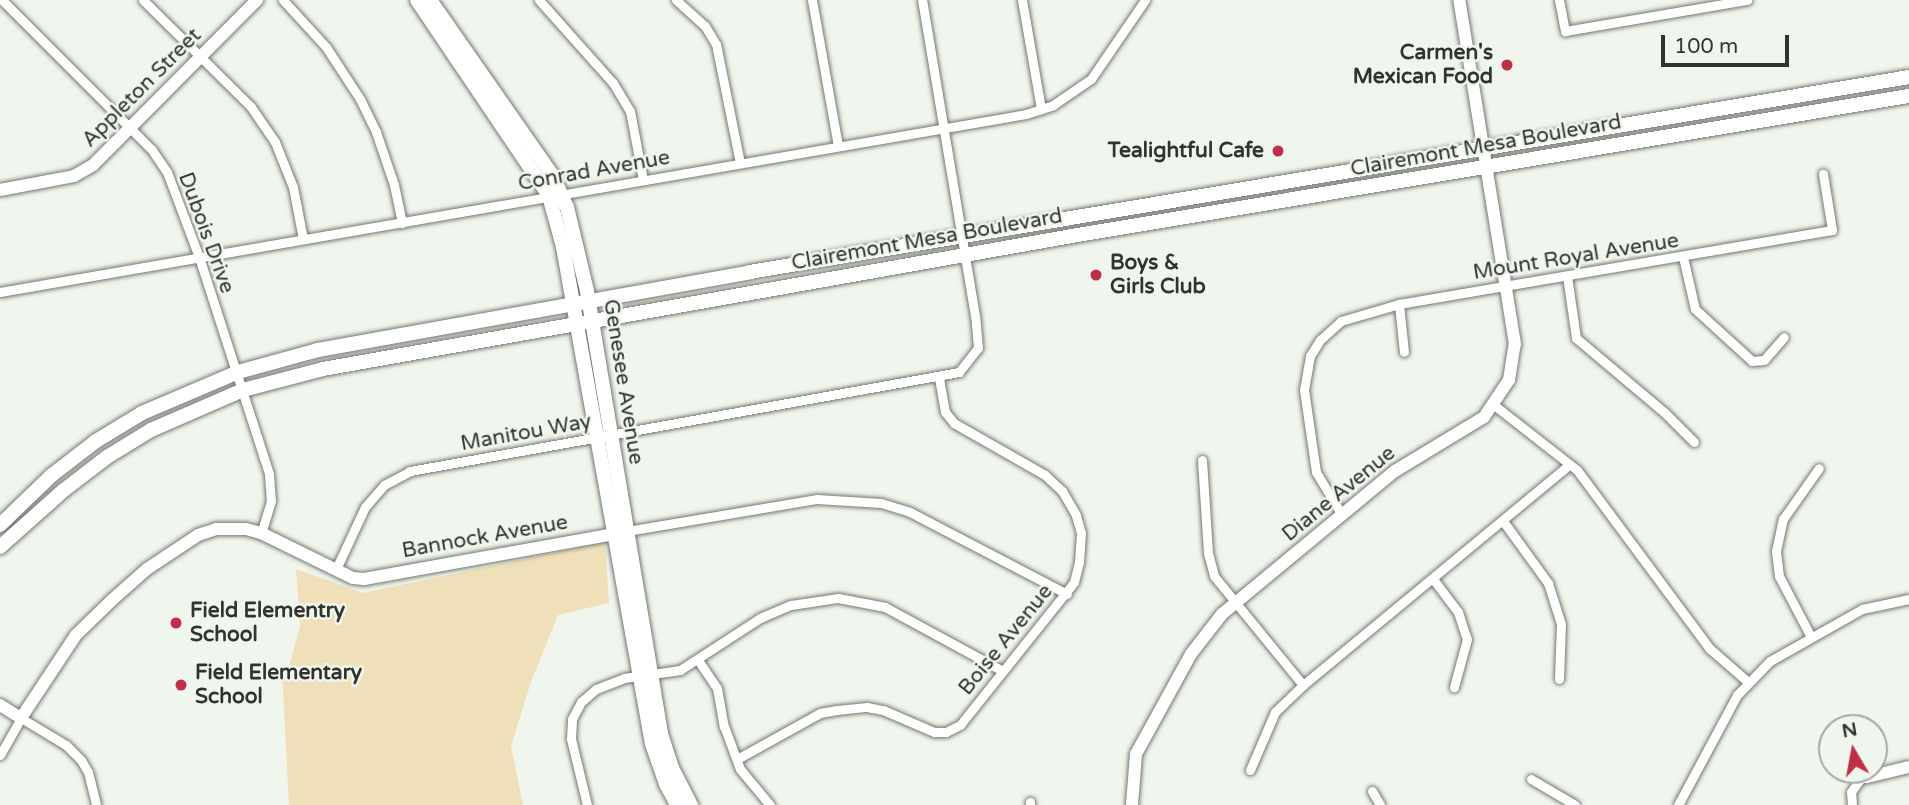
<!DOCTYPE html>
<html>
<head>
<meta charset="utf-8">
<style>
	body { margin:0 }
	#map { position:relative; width:1909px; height:805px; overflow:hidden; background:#f0f6ed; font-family:"Varela Round",sans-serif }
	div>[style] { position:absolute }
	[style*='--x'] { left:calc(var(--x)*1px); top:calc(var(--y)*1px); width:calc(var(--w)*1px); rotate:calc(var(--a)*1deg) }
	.green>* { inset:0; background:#f0e0ba }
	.roads { filter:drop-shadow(0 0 2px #737870) drop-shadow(0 0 2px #737870) }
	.street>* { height:9px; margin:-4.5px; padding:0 4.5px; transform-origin:4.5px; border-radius:4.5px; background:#fff }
	.secondary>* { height:12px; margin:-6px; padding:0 6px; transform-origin:6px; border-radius:6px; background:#fff }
	.primary>* { height:14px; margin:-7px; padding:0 7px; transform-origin:7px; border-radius:7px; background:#fff }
	.dots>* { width:19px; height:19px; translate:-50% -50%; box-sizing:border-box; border:4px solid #f0f6ed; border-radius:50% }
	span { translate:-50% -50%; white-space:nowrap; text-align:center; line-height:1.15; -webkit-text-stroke:5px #f0f6ed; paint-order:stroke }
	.poi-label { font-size:21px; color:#313330; font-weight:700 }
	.right { translate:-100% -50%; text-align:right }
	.left { translate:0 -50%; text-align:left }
	.street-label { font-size:21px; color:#313330 }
	.north { position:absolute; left:1818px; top:714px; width:70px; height:70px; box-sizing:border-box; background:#f0f6ed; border:2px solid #a4a8a1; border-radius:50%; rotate:350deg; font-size:19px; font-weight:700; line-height:28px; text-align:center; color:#313330 }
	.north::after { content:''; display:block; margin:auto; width:24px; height:32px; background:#c02f48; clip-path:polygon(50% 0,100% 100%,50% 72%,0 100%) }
	.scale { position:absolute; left:1661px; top:35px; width:128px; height:32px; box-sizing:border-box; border:4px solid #313330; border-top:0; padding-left:9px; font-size:21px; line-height:24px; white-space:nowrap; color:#313330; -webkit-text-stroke:5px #f0f6ed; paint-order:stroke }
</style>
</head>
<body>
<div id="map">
	<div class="green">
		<div style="clip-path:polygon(605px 542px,609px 603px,558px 615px,531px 682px,511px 746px,523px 805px,289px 805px,282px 671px,288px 670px,300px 627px,296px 569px,363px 593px)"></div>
	</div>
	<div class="roads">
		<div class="street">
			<div style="--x:2;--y:0;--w:212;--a:45"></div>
			<div style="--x:152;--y:150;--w:27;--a:56"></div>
			<div style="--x:167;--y:172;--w:91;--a:69.4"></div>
			<div style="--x:199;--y:257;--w:228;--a:72.1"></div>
			<div style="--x:269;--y:474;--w:27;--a:86"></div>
			<div style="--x:271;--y:501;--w:34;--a:107"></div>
			<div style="--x:143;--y:0;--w:152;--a:44.7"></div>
			<div style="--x:251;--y:107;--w:42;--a:55.6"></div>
			<div style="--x:275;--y:142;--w:48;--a:68.2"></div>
			<div style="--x:293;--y:187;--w:53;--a:79.1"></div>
			<div style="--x:283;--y:0;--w:64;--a:47.5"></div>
			<div style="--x:326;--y:47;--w:62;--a:56.8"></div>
			<div style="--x:360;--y:99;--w:37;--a:64"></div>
			<div style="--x:376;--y:132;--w:56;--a:71.2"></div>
			<div style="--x:394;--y:185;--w:39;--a:78"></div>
			<div style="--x:539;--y:0;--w:111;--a:48.3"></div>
			<div style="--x:613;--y:83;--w:33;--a:59"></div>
			<div style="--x:630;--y:111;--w:70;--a:79.3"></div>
			<div style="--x:676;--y:0;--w:39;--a:42"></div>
			<div style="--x:705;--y:26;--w:21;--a:59"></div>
			<div style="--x:716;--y:44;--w:121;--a:78.6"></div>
			<div style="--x:812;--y:0;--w:148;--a:79.9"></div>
			<div style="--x:1022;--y:0;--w:111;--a:80.1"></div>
			<div style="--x:1559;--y:0;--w:32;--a:79"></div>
			<div style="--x:1565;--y:31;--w:185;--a:-9.7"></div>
			<div style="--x:1683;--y:257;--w:53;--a:77"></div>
			<div style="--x:1695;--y:309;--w:77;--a:42.4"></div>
			<div style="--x:1752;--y:361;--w:12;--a:-5"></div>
			<div style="--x:1764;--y:360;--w:30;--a:-49"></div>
			<div style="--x:1567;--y:276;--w:63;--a:81.7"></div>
			<div style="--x:1576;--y:338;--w:116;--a:40.1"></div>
			<div style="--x:1665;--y:413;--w:41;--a:45"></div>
			<div style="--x:0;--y:292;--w:1041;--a:-9.84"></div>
			<div style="--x:1026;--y:114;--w:28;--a:-18"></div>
			<div style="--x:1053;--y:105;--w:46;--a:-34.4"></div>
			<div style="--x:1091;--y:79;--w:96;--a:-55.6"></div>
			<div style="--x:1399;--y:304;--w:48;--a:84.1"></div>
			<div style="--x:1494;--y:405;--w:105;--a:38.1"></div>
			<div style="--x:1577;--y:470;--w:222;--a:53.4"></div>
			<div style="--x:1709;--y:648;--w:52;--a:41.1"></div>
			<div style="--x:1202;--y:460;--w:93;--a:86.3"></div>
			<div style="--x:1208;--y:553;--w:24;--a:75"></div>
			<div style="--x:1214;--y:576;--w:141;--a:50.8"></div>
			<div style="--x:1342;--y:515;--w:50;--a:-121.2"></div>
			<div style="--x:1316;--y:472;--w:83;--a:-98.3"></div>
			<div style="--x:1304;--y:390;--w:35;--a:-80"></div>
			<div style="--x:1310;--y:356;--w:19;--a:-58"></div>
			<div style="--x:1320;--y:340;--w:28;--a:-42"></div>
			<div style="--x:1341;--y:321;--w:60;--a:-16.3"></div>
			<div style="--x:1399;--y:304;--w:439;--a:-9.7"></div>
			<div style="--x:1832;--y:230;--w:57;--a:-99.1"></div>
			<div style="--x:1503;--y:521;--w:77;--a:54"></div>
			<div style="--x:1548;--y:583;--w:43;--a:72.4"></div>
			<div style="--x:1561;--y:624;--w:55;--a:92.1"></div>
			<div style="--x:627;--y:531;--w:193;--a:-9.6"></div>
			<div style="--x:817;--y:499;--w:64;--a:3.6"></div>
			<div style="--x:881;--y:503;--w:30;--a:17"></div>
			<div style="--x:910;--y:512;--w:177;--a:27.6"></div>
			<div style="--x:336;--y:569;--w:68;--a:-64.9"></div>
			<div style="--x:365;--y:507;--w:29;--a:-49"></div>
			<div style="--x:384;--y:485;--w:30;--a:-28"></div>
			<div style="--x:410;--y:471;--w:558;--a:-10.22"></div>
			<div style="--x:959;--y:372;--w:31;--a:-52"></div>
			<div style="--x:978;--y:348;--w:32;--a:-95"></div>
			<div style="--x:975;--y:316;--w:320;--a:-99.5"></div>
			<div style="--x:1433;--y:579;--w:41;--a:52.9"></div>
			<div style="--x:1458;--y:612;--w:28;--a:72"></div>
			<div style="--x:1467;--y:639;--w:50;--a:105.2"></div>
			<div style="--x:1811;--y:637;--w:69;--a:-117.7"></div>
			<div style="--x:1779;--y:576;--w:25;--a:-97"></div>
			<div style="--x:1776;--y:551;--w:33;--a:-78"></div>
			<div style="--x:1783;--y:519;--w:62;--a:-54.8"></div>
			<div style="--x:698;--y:660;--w:34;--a:56"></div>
			<div style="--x:717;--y:688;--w:39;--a:80"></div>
			<div style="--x:724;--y:726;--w:46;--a:69.6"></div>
			<div style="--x:740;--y:769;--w:47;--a:50.2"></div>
			<div style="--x:0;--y:755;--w:43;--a:-60.4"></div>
			<div style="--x:21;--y:718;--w:52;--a:31"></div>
			<div style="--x:66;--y:745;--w:21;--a:45"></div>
			<div style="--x:81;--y:760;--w:14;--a:60"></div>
			<div style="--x:88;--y:772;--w:34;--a:76"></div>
			<div style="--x:737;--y:759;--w:95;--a:-29"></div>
			<div style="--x:820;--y:713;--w:17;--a:-10"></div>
			<div style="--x:837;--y:710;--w:30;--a:-6"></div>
			<div style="--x:867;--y:707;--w:16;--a:11"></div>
			<div style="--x:883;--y:710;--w:56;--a:23.3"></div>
			<div style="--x:934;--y:732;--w:12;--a:0"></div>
			<div style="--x:946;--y:732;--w:16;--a:-27"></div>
			<div style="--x:960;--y:725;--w:183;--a:-51.4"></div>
			<div style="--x:1074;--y:582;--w:21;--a:-76"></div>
			<div style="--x:1079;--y:562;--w:29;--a:-86"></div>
			<div style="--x:1081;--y:533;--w:19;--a:-106"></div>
			<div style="--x:1076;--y:515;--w:28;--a:-120"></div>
			<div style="--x:1062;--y:491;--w:23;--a:-137"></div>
			<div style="--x:1045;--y:475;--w:105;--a:-150.3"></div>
			<div style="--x:954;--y:423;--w:14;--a:-129"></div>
			<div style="--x:945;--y:412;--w:35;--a:-100"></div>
			<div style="--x:1250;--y:770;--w:63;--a:-66.7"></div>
			<div style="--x:1275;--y:712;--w:39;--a:-44"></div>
			<div style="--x:1303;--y:685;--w:345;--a:-39.6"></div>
			<div style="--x:1531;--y:779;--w:51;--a:30.6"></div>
			<div style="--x:1372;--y:791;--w:16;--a:60"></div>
			<div style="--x:1030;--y:802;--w:3;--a:90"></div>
			<div style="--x:587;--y:805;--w:68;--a:-103.6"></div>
			<div style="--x:571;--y:739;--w:20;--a:-87"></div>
			<div style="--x:572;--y:719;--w:19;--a:-62"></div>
			<div style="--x:581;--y:702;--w:20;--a:-41"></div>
			<div style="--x:596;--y:689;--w:30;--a:-21"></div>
			<div style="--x:624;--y:678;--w:57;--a:-8.1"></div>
			<div style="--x:680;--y:670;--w:95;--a:-33"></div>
			<div style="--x:760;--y:618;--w:34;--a:-23"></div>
			<div style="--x:791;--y:605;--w:48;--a:-8.5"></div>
			<div style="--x:838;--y:598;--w:48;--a:10.8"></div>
			<div style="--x:885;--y:607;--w:132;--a:28.5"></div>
			<div style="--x:1678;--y:805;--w:125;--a:-61.8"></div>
			<div style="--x:1737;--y:695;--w:47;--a:-45.9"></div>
			<div style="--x:1770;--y:661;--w:106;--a:-29.5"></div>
			<div style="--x:1862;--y:609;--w:48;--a:-12"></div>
			<div style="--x:1852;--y:805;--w:13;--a:-94"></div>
			<div style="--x:1851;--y:792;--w:16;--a:-55"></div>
			<div style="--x:1860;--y:779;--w:7;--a:-16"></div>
		</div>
		<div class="secondary">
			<div style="--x:0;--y:190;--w:75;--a:-10.7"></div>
			<div style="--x:74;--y:176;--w:22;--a:-30"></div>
			<div style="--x:93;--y:165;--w:233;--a:-45.2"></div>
			<div style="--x:0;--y:705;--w:25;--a:32"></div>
			<div style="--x:21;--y:718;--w:100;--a:-56.5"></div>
			<div style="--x:76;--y:635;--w:50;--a:-44.2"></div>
			<div style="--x:112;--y:600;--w:47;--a:-41.5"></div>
			<div style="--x:147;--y:569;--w:61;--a:-33.7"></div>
			<div style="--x:198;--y:535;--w:19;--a:-18"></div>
			<div style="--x:216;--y:529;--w:30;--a:0"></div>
			<div style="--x:246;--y:529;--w:16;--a:15"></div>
			<div style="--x:261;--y:533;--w:102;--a:26.1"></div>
			<div style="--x:353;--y:578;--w:11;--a:5"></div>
			<div style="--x:364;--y:579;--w:264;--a:-10.2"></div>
			<div style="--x:1867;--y:777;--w:43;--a:-13.4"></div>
			<div style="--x:1132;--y:805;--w:51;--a:-85.5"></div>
			<div style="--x:1136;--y:754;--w:114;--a:-61.2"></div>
			<div style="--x:1191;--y:654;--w:51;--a:-52.2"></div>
			<div style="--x:1222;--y:614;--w:224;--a:-39.6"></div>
			<div style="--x:1395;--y:471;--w:104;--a:-31.2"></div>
			<div style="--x:1484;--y:417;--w:45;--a:-56"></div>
			<div style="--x:1509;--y:380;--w:36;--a:-81"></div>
			<div style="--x:1515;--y:344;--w:349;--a:-99.2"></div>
		</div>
		<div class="primary">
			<div style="--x:417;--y:0;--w:236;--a:56"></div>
			<div style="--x:549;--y:196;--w:53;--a:74.6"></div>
			<div style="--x:563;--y:247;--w:505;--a:79.85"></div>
			<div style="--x:652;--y:744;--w:42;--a:70.7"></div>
			<div style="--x:666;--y:784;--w:24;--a:62"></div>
			<div style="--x:430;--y:0;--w:215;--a:55.1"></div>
			<div style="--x:553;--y:176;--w:34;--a:66"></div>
			<div style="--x:567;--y:207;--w:86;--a:76.6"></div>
			<div style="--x:587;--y:291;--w:452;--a:80.5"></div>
			<div style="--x:662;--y:737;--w:33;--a:72"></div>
			<div style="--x:672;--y:768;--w:42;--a:62.8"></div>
			<div style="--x:0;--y:525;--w:72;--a:-43.9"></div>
			<div style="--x:52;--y:475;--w:56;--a:-37.7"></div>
			<div style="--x:96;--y:441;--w:54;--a:-31.3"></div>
			<div style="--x:142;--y:413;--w:104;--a:-23.1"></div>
			<div style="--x:238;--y:372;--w:83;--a:-15.4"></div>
			<div style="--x:318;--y:350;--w:439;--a:-10.2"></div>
			<div style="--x:750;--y:272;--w:1175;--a:-9.55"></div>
			<div style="--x:0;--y:547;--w:86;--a:-41.7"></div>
			<div style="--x:64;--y:490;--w:54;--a:-37.5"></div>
			<div style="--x:107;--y:457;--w:52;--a:-31.5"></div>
			<div style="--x:151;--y:430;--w:100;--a:-23.5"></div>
			<div style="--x:243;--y:390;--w:83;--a:-14.7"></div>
			<div style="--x:323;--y:369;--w:761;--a:-10.07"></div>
			<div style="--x:1072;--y:236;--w:849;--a:-9.5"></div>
		</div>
	</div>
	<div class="dots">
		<div style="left:1507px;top:65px;background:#c02f48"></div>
		<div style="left:1278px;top:151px;background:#c02f48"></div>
		<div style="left:1096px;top:275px;background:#c02f48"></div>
		<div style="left:176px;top:623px;background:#c02f48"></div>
		<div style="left:181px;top:685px;background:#c02f48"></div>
	</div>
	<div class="poi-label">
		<span class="right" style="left:1493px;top:65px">Carmen's<br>Mexican Food</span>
		<span class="right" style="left:1264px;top:151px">Tealightful Cafe</span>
		<span class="left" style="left:1110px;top:275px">Boys &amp;<br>Girls Club</span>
		<span class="left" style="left:190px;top:623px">Field Elementry<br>School</span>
		<span class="left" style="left:195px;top:685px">Field Elementary<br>School</span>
	</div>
	<div class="street-label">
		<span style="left:142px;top:88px;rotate:-45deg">Appleton Street</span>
		<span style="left:1486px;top:146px;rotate:-10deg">Clairemont Mesa Boulevard</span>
		<span style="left:594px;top:171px;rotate:-10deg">Conrad Avenue</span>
		<span style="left:206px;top:233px;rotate:70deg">Dubois Drive</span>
		<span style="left:927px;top:240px;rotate:-10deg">Clairemont Mesa Boulevard</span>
		<span style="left:1576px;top:257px;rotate:-9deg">Mount Royal Avenue</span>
		<span style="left:623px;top:382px;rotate:81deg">Genesee Avenue</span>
		<span style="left:526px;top:433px;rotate:-10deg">Manitou Way</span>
		<span style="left:1339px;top:494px;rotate:-39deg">Diane Avenue</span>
		<span style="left:485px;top:537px;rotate:-10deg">Bannock Avenue</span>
		<span style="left:1006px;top:640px;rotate:-51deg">Boise Avenue</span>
	</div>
	<div class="north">N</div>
	<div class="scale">100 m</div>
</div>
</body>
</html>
